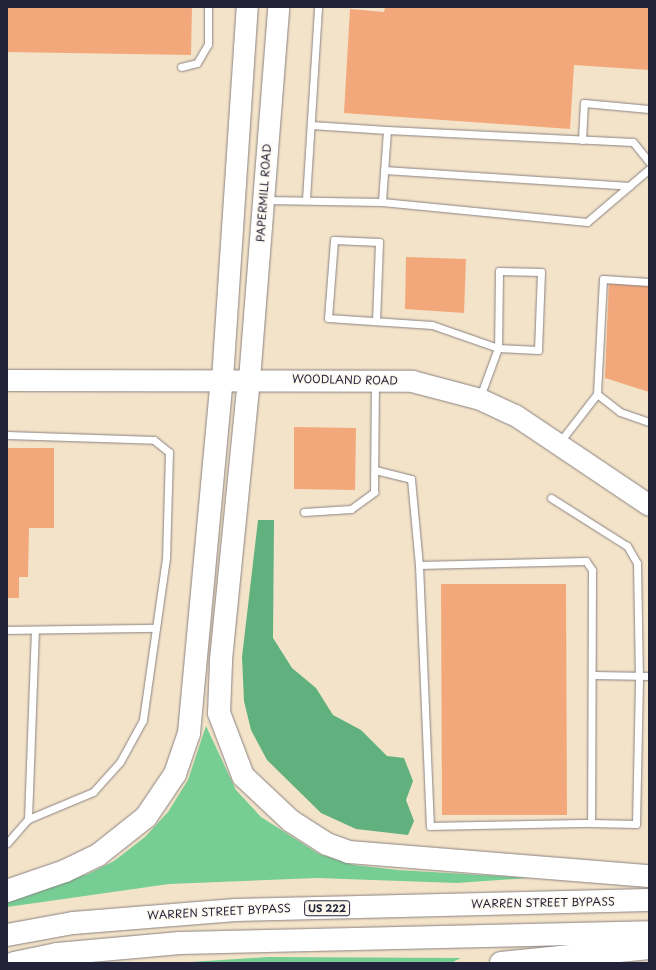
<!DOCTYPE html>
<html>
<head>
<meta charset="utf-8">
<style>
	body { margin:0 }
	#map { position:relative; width:656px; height:970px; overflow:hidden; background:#f3e3c8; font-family:"Playpen Sans",sans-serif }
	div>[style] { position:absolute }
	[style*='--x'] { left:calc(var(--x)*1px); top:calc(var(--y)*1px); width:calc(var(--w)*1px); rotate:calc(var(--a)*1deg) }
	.green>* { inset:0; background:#76ce94 }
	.forest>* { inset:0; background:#60b17e }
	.building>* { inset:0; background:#f3a87b }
	.roads { filter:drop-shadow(0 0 1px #8a8282) drop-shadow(0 0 1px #8a8282) }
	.service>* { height:7px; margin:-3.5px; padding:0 3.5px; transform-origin:3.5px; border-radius:3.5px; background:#fff }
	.secondary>* { height:21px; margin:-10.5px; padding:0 10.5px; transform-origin:10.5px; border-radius:10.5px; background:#fff }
	.motorway>* { height:22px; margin:-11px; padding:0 11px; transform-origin:11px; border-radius:11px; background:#fff }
	span { translate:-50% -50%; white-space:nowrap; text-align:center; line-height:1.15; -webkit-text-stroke:3px #fbf7ec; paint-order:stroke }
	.shield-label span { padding:1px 3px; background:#fbf7ec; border:1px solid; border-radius:3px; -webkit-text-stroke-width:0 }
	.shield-label { font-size:10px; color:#22223b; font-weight:700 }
	.street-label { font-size:11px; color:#22223b }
	.frame { position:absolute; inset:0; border:8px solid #22223b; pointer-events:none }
</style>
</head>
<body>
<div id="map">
	<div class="green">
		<div style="clip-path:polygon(206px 726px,236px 790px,261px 817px,319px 854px,354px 865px,398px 870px,529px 878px,457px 883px,317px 878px,169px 884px,7px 907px,7px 901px,88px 874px,114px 861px,145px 837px,168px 812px,188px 780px)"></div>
		<div style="clip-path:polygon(268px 957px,461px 958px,451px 963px,175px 963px)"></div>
	</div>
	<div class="forest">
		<div style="clip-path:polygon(258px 520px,274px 520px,273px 638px,292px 668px,316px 688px,333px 715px,361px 730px,387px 756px,404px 758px,413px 781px,406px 800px,414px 821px,408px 835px,356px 829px,321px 813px,267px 760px,251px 730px,244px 701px,242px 657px)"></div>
	</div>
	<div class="building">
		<div style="clip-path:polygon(7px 7px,192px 7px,191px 55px,7px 52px)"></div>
		<div style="clip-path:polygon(385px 7px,649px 7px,649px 70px,574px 65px,570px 129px,344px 113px,350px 9px,384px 12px)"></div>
		<div style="clip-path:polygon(406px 257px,466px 259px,464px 313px,405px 309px)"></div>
		<div style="clip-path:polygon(609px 281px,649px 283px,649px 392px,605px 378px)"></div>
		<div style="clip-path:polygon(294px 427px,356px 428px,355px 490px,294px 489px)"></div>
		<div style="clip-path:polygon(7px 448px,54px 448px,54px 528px,29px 528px,28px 577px,19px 577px,19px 598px,7px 598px)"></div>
		<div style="clip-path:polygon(441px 584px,566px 584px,567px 815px,442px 815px)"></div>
	</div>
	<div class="roads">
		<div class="service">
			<div style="--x:181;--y:67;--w:16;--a:-14"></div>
			<div style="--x:197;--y:63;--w:22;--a:-60"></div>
			<div style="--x:208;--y:44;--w:37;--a:-90"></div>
			<div style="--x:311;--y:125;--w:76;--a:3.8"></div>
			<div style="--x:387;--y:130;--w:72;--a:94"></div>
			<div style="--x:387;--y:130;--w:246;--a:2.8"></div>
			<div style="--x:633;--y:142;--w:26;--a:51"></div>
			<div style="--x:582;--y:140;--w:37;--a:-87"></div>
			<div style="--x:584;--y:103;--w:65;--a:5.3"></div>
			<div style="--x:384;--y:170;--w:246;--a:3.7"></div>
			<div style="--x:306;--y:199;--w:192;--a:-86.4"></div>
			<div style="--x:265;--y:200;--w:117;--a:1"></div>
			<div style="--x:382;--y:202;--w:206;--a:5.6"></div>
			<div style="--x:587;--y:222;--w:82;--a:-40.5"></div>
			<div style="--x:649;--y:282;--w:46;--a:-176.3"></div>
			<div style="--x:603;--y:279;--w:115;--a:93"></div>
			<div style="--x:597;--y:394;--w:29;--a:38"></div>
			<div style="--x:620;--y:412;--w:31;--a:19"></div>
			<div style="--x:376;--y:321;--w:79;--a:-87.8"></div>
			<div style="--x:379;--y:242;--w:45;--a:-177.5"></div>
			<div style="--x:334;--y:240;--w:78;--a:94.4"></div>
			<div style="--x:328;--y:318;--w:104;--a:3.9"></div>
			<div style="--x:432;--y:325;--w:70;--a:19.2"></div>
			<div style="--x:498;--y:348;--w:40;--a:2.9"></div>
			<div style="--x:538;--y:350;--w:78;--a:-87.8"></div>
			<div style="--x:541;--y:272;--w:42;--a:-178.6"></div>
			<div style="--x:499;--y:271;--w:77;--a:90.7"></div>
			<div style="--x:498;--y:348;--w:52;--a:110.2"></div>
			<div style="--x:7;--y:435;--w:147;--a:1.9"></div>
			<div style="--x:154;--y:440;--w:19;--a:39"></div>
			<div style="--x:169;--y:452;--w:106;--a:91.6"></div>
			<div style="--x:166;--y:558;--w:164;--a:98.1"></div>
			<div style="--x:143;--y:720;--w:48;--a:118.7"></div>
			<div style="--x:120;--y:762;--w:40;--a:132"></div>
			<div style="--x:93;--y:792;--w:70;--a:157.4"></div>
			<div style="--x:28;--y:819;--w:32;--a:131"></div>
			<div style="--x:559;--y:443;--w:62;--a:-52.2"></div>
			<div style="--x:375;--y:470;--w:37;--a:14"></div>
			<div style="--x:411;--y:479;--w:86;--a:84.7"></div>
			<div style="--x:419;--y:565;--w:261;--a:87.6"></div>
			<div style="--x:430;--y:826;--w:161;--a:-1.1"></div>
			<div style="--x:304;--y:512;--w:47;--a:-3.7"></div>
			<div style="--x:351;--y:509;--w:29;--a:-36"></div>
			<div style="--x:374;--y:492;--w:109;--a:-89.5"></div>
			<div style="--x:419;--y:565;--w:167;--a:-1.4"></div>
			<div style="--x:586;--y:561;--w:11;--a:56"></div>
			<div style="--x:592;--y:570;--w:253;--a:90.2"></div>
			<div style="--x:591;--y:823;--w:45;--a:1.3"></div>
			<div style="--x:636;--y:824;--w:146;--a:-88.8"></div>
			<div style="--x:639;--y:678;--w:115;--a:-91"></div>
			<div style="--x:637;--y:563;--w:20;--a:-120"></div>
			<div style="--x:627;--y:546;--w:90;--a:-147.7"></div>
			<div style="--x:7;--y:630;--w:149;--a:-0.8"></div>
			<div style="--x:594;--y:675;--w:55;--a:1"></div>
			<div style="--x:28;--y:819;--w:189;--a:-87.9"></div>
		</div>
		<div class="secondary">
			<div style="--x:222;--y:379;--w:373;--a:-86.2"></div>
			<div style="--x:249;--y:379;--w:373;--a:-85.5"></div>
			<div style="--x:7;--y:380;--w:405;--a:0.1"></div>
			<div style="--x:412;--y:381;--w:70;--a:14.8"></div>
			<div style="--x:480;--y:399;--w:38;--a:25"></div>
			<div style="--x:515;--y:415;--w:161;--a:33.9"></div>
		</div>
		<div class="motorway">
			<div style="--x:249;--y:379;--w:284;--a:95.7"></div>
			<div style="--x:221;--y:662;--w:51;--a:92.2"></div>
			<div style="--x:219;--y:713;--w:67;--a:69.1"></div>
			<div style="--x:243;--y:776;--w:66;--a:43.2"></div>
			<div style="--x:291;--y:821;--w:43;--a:32.6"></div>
			<div style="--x:327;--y:844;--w:23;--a:20"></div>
			<div style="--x:349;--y:852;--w:301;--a:4.6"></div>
			<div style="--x:7;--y:891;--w:61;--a:-19"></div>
			<div style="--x:65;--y:871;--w:37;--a:-26"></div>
			<div style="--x:98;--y:855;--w:61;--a:-38.4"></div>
			<div style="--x:146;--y:817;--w:52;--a:-56"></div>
			<div style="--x:175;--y:774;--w:43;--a:-71.1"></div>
			<div style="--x:189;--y:733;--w:356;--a:-84.7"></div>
			<div style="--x:7;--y:935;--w:67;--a:-10.3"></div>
			<div style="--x:73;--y:923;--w:163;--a:-4.6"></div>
			<div style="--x:235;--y:910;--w:414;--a:-1.4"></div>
			<div style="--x:14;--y:963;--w:44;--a:-11.8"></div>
			<div style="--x:57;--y:954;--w:123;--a:-5.1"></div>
			<div style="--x:180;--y:943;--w:469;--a:-1.3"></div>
			<div style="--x:501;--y:963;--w:149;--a:-5.8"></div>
		</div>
	</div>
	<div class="shield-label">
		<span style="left:327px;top:908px">US 222</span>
	</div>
	<div class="street-label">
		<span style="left:264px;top:193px;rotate:-86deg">PAPERMILL ROAD</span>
		<span style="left:345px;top:380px;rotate:1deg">WOODLAND ROAD</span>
		<span style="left:543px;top:903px;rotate:-1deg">WARREN STREET BYPASS</span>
		<span style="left:219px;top:912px;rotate:-3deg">WARREN STREET BYPASS</span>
	</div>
	<div class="frame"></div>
</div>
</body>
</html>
